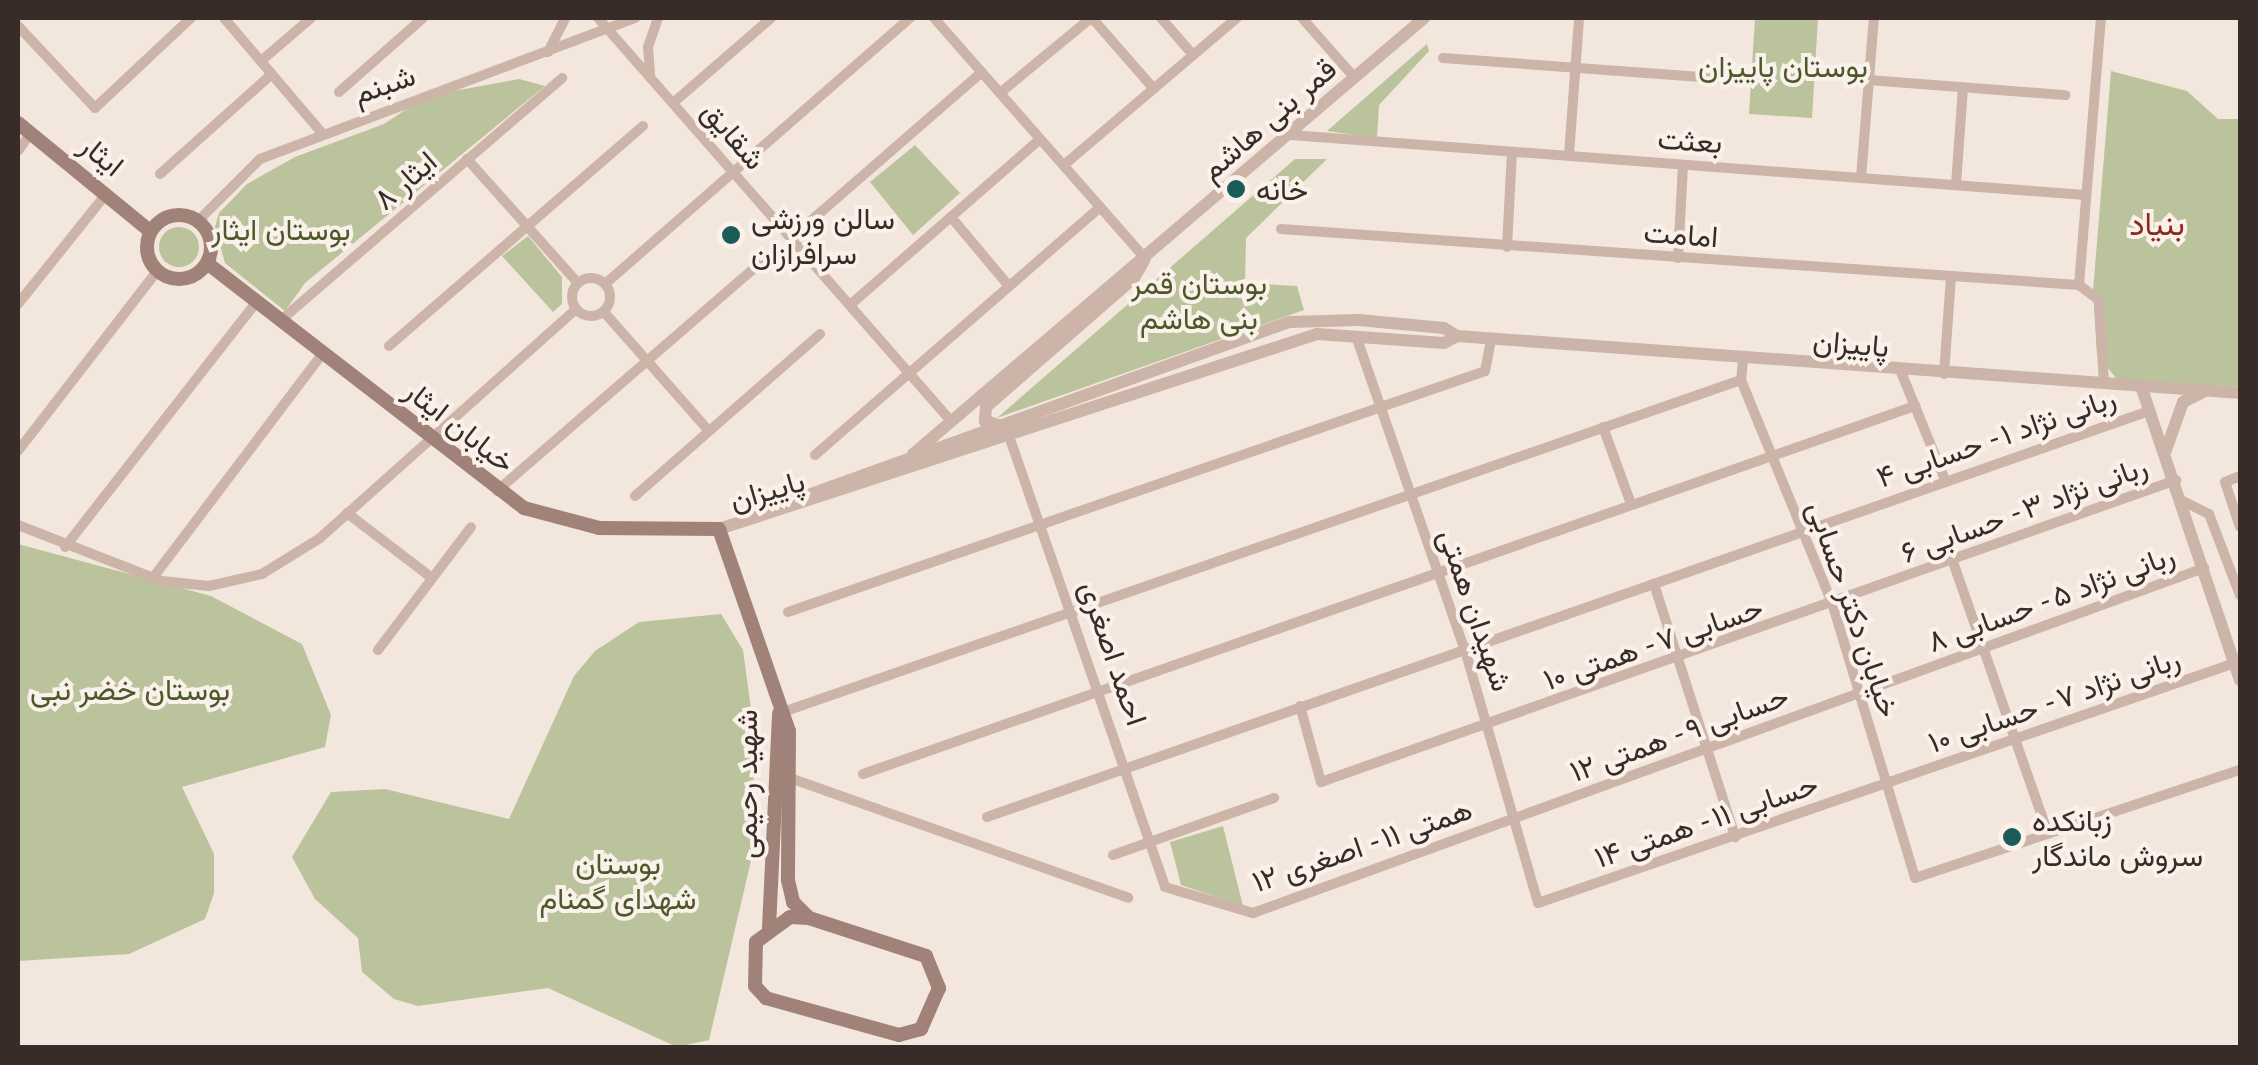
<!DOCTYPE html>
<html>
<head>
<meta charset="utf-8">
<style>
	body { margin:0 }
	#map { position:relative; width:2258px; height:1065px; overflow:hidden; background:#f3e6dd; font-family:"PT Sans",Vazirmatn,sans-serif }
	div>[style] { position:absolute }
	[style*='--x'] { left:calc(var(--x)*1px); top:calc(var(--y)*1px); width:calc(var(--w)*1px); rotate:calc(var(--a)*1deg) }
	.green>* { inset:0; background:#bbc39c }
	.round { border-radius:50% }
	.minor>* { height:10px; margin:-5px; padding:0 5px; transform-origin:5px; border-radius:5px; background:#ccb4a8 }
	.minor>.ring { margin:-5px; padding:0; box-sizing:content-box; background:none; border:10px solid #ccb4a8; border-radius:50% }
	.tertiary>* { height:12px; margin:-6px; padding:0 6px; transform-origin:6px; border-radius:6px; background:#ccb4a8 }
	.secondary>* { height:14px; margin:-7px; padding:0 7px; transform-origin:7px; border-radius:7px; background:#a08279 }
	.secondary>.ring { margin:-7px; padding:0; box-sizing:content-box; background:none; border:14px solid #a08279; border-radius:50% }
	.dots>* { width:28px; height:28px; translate:-50% -50%; box-sizing:border-box; border:5px solid #faf1ea; border-radius:50% }
	span { translate:-50% -50%; white-space:nowrap; text-align:center; line-height:1.15; -webkit-text-stroke:8px #faf1ea; paint-order:stroke }
	.park-label { font-size:30px; color:#4d582b }
	.street-label { font-size:30px; color:#382c28 }
	.poi-label { font-size:30px; color:#382c28 }
	.left { translate:0 -50%; text-align:left }
	.neighbourhood-label { font-size:32px; color:#8a2b1e }
	.frame { position:absolute; inset:0; border:20px solid #382c28; pointer-events:none }
</style>
</head>
<body>
<div id="map">
	<div class="green">
		<div style="clip-path:polygon(1755px 18px,1818px 18px,1812px 118px,1749px 114px)"></div>
		<div style="clip-path:polygon(1427px 44px,1429px 51px,1379px 105px,1377px 138px,1327px 131px)"></div>
		<div style="clip-path:polygon(2111px 71px,2187px 91px,2218px 119px,2240px 119px,2240px 387px,2117px 379px,2097px 355px,2093px 291px)"></div>
		<div style="clip-path:polygon(519px 79px,545px 86px,305px 283px,285px 311px,225px 263px,215px 227px,219px 213px,247px 184px,295px 157px,384px 124px,426px 96px)"></div>
		<div style="clip-path:polygon(915px 145px,960px 193px,913px 235px,870px 182px)"></div>
		<div style="clip-path:polygon(1295px 159px,1327px 159px,1246px 238px,1245px 283px,1297px 286px,1304px 310px,997px 418px)"></div>
		<div class="round" style="left:159px;top:227px;width:40px;height:40px"></div>
		<div style="clip-path:polygon(528px 236px,562px 277px,562px 304px,553px 312px,502px 256px)"></div>
		<div style="clip-path:polygon(18px 544px,211px 596px,302px 644px,331px 715px,325px 747px,182px 787px,214px 854px,214px 893px,205px 919px,129px 954px,18px 961px)"></div>
		<div style="clip-path:polygon(721px 614px,743px 650px,753px 724px,754px 848px,709px 1040px,677px 1047px,548px 988px,418px 1006px,394px 999px,362px 972px,358px 938px,315px 899px,292px 857px,331px 792px,385px 789px,509px 819px,574px 676px,595px 651px,639px 622px)"></div>
		<div style="clip-path:polygon(1223px 826px,1243px 906px,1181px 885px,1170px 842px)"></div>
	</div>
	<div class="minor">
		<div style="--x:224;--y:18;--w:150;--a:49.6"></div>
		<div style="--x:598;--y:18;--w:536;--a:48.78"></div>
		<div style="--x:934;--y:18;--w:321;--a:48.7"></div>
		<div style="--x:1092;--y:18;--w:94;--a:48.9"></div>
		<div style="--x:1161;--y:18;--w:49;--a:49.1"></div>
		<div style="--x:1302;--y:18;--w:79;--a:48.6"></div>
		<div style="--x:18;--y:26;--w:112;--a:46.8"></div>
		<div style="--x:95;--y:108;--w:132;--a:-43.2"></div>
		<div style="--x:548;--y:52;--w:38;--a:-63"></div>
		<div style="--x:1443;--y:58;--w:289;--a:4.2"></div>
		<div style="--x:261;--y:61;--w:66;--a:-40.7"></div>
		<div style="--x:650;--y:75;--w:28;--a:-94"></div>
		<div style="--x:648;--y:47;--w:31;--a:-71"></div>
		<div style="--x:1869;--y:80;--w:197;--a:4.4"></div>
		<div style="--x:339;--y:92;--w:112;--a:-41.4"></div>
		<div style="--x:1000;--y:93;--w:118;--a:-39.5"></div>
		<div style="--x:673;--y:103;--w:130;--a:-40.9"></div>
		<div style="--x:1291;--y:135;--w:797;--a:4.32"></div>
		<div style="--x:18;--y:151;--w:21;--a:-55"></div>
		<div style="--x:1569;--y:155;--w:137;--a:-85.8"></div>
		<div style="--x:467;--y:159;--w:166;--a:48.2"></div>
		<div style="--x:1064;--y:165;--w:227;--a:-40.4"></div>
		<div style="--x:160;--y:174;--w:150;--a:-41.8"></div>
		<div style="--x:1861;--y:178;--w:161;--a:-85.4"></div>
		<div style="--x:1956;--y:185;--w:98;--a:-85.9"></div>
		<div style="--x:951;--y:217;--w:89;--a:50"></div>
		<div style="--x:198;--y:221;--w:88;--a:-45"></div>
		<div style="--x:260;--y:159;--w:401;--a:-20.6"></div>
		<div style="--x:1281;--y:229;--w:800;--a:4.01"></div>
		<div style="--x:791;--y:238;--w:253;--a:-41"></div>
		<div style="--x:1507;--y:247;--w:95;--a:-87"></div>
		<div style="--x:1678;--y:258;--w:93;--a:-86.9"></div>
		<div class="ring" style="left:572px;top:278px;width:28px;height:28px"></div>
		<div style="--x:605;--y:284;--w:405;--a:-41.1"></div>
		<div style="--x:2079;--y:285;--w:268;--a:-85.3"></div>
		<div style="--x:2079;--y:285;--w:25;--a:37"></div>
		<div style="--x:2099;--y:300;--w:84;--a:86.6"></div>
		<div style="--x:18;--y:304;--w:141;--a:-51.3"></div>
		<div style="--x:850;--y:305;--w:252;--a:-41.1"></div>
		<div style="--x:604;--y:312;--w:157;--a:48.6"></div>
		<div style="--x:281;--y:320;--w:371;--a:-40.7"></div>
		<div style="--x:1356;--y:336;--w:332;--a:70.9"></div>
		<div style="--x:1465;--y:650;--w:263;--a:73.9"></div>
		<div style="--x:1538;--y:903;--w:737;--a:-19"></div>
		<div style="--x:389;--y:346;--w:336;--a:-40.9"></div>
		<div style="--x:1743;--y:359;--w:21;--a:95"></div>
		<div style="--x:1741;--y:380;--w:244;--a:67.8"></div>
		<div style="--x:1833;--y:606;--w:284;--a:73.2"></div>
		<div style="--x:1915;--y:878;--w:342;--a:-18.4"></div>
		<div style="--x:1901;--y:372;--w:117;--a:67.8"></div>
		<div style="--x:1944;--y:374;--w:97;--a:-85.9"></div>
		<div style="--x:1603;--y:427;--w:82;--a:70"></div>
		<div style="--x:1009;--y:436;--w:477;--a:70.9"></div>
		<div style="--x:1165;--y:887;--w:92;--a:16.5"></div>
		<div style="--x:1253;--y:913;--w:1012;--a:-19.94"></div>
		<div style="--x:18;--y:451;--w:227;--a:-52.3"></div>
		<div style="--x:815;--y:455;--w:378;--a:-41"></div>
		<div style="--x:2240;--y:476;--w:16;--a:158"></div>
		<div style="--x:2225;--y:482;--w:47;--a:71.6"></div>
		<div style="--x:497;--y:491;--w:347;--a:-40.9"></div>
		<div style="--x:635;--y:496;--w:246;--a:-41.2"></div>
		<div style="--x:2183;--y:501;--w:29;--a:27"></div>
		<div style="--x:2209;--y:514;--w:87;--a:69.1"></div>
		<div style="--x:347;--y:513;--w:107;--a:37.4"></div>
		<div style="--x:18;--y:525;--w:155;--a:21.3"></div>
		<div style="--x:162;--y:581;--w:47;--a:6.1"></div>
		<div style="--x:209;--y:586;--w:54;--a:-12.8"></div>
		<div style="--x:262;--y:574;--w:68;--a:-31.8"></div>
		<div style="--x:320;--y:538;--w:343;--a:-41.8"></div>
		<div style="--x:65;--y:547;--w:312;--a:-52"></div>
		<div style="--x:1953;--y:562;--w:288;--a:70.7"></div>
		<div style="--x:152;--y:579;--w:283;--a:-52.9"></div>
		<div style="--x:1654;--y:584;--w:266;--a:72.2"></div>
		<div style="--x:788;--y:612;--w:737;--a:-19.07"></div>
		<div style="--x:1485;--y:371;--w:33;--a:-79"></div>
		<div style="--x:378;--y:650;--w:154;--a:-52.9"></div>
		<div style="--x:1300;--y:706;--w:79;--a:74.6"></div>
		<div style="--x:1321;--y:782;--w:907;--a:-19.45"></div>
		<div style="--x:780;--y:713;--w:1017;--a:-19.11"></div>
		<div style="--x:863;--y:774;--w:1115;--a:-19.28"></div>
		<div style="--x:790;--y:778;--w:359;--a:19.5"></div>
		<div style="--x:987;--y:817;--w:1231;--a:-19.26"></div>
		<div style="--x:1113;--y:855;--w:171;--a:-19.5"></div>
	</div>
	<div class="tertiary">
		<div style="--x:2141;--y:386;--w:310;--a:71.4"></div>
		<div style="--x:1002;--y:426;--w:18;--a:-164"></div>
		<div style="--x:985;--y:421;--w:14;--a:-86"></div>
		<div style="--x:986;--y:407;--w:196;--a:-41.1"></div>
		<div style="--x:1134;--y:278;--w:20;--a:-60"></div>
		<div style="--x:2166;--y:450;--w:51;--a:-70.5"></div>
		<div style="--x:2183;--y:402;--w:28;--a:-26"></div>
		<div style="--x:913;--y:454;--w:672;--a:-40.47"></div>
		<div style="--x:744;--y:518;--w:579;--a:-19.78"></div>
		<div style="--x:1289;--y:322;--w:70;--a:-1.6"></div>
		<div style="--x:1359;--y:320;--w:85;--a:5.4"></div>
		<div style="--x:1444;--y:328;--w:15;--a:32"></div>
		<div style="--x:719;--y:529;--w:629;--a:-18.06"></div>
		<div style="--x:1317;--y:334;--w:127;--a:4.1"></div>
		<div style="--x:1444;--y:343;--w:15;--a:-28"></div>
		<div style="--x:1457;--y:336;--w:785;--a:4.16"></div>
	</div>
	<div class="secondary">
		<div style="--x:18;--y:123;--w:171;--a:39.3"></div>
		<div class="ring" style="left:147px;top:215px;width:50px;height:50px"></div>
		<div style="--x:207;--y:263;--w:401;--a:37.7"></div>
		<div style="--x:524;--y:508;--w:78;--a:14.9"></div>
		<div style="--x:599;--y:528;--w:120;--a:0.5"></div>
		<div style="--x:719;--y:529;--w:214;--a:70.9"></div>
		<div style="--x:789;--y:731;--w:149;--a:90.4"></div>
		<div style="--x:788;--y:880;--w:23;--a:77"></div>
		<div style="--x:793;--y:902;--w:23;--a:45"></div>
		<div style="--x:790;--y:917;--w:19;--a:3"></div>
		<div style="--x:809;--y:918;--w:123;--a:18"></div>
		<div style="--x:926;--y:956;--w:35;--a:68"></div>
		<div style="--x:939;--y:988;--w:45;--a:113.7"></div>
		<div style="--x:921;--y:1029;--w:23;--a:165"></div>
		<div style="--x:899;--y:1035;--w:138;--a:-164.5"></div>
		<div style="--x:766;--y:998;--w:16;--a:-133"></div>
		<div style="--x:755;--y:986;--w:44;--a:-88.7"></div>
		<div style="--x:756;--y:942;--w:42;--a:-36.3"></div>
		<div style="--x:769;--y:928;--w:215;--a:-87.3"></div>
	</div>
	<div class="dots">
		<div style="left:1236px;top:189px;background:#1c5c58"></div>
		<div style="left:731px;top:235px;background:#1c5c58"></div>
		<div style="left:2012px;top:837px;background:#1c5c58"></div>
	</div>
	<div class="park-label">
		<span style="left:1783px;top:66px">بوستان پاییزان</span>
		<span style="left:281px;top:229px">بوستان ایثار</span>
		<span style="left:1199px;top:300px">بوستان قمر<br>بنی هاشم</span>
		<span style="left:130px;top:689px">بوستان خضر نبی</span>
		<span style="left:618px;top:880px">بوستان<br>شهدای گمنام</span>
	</div>
	<div class="street-label">
		<span style="left:384px;top:84px;rotate:-19deg">شبنم</span>
		<span style="left:1268px;top:119px;rotate:-41deg">قمر بنی هاشم</span>
		<span style="left:734px;top:135px;rotate:49deg">شقایق</span>
		<span style="left:1690px;top:140px;rotate:4deg">بعثت</span>
		<span style="left:102px;top:155px;rotate:39deg">ایثار</span>
		<span style="left:405px;top:180px;rotate:-41deg">ایثار ۸</span>
		<span style="left:1681px;top:234px;rotate:4deg">امامت</span>
		<span style="left:1851px;top:343px;rotate:5deg">پاییزان</span>
		<span style="left:460px;top:426px;rotate:38deg">خیابان ایثار</span>
		<span style="left:1996px;top:437px;rotate:-19deg">ربانی نژاد ۱ - حسابی ۴</span>
		<span style="left:767px;top:490px;rotate:-16deg">پاییزان</span>
		<span style="left:2024px;top:509px;rotate:-20deg">ربانی نژاد ۳ - حسابی ۶</span>
		<span style="left:2051px;top:598px;rotate:-20deg">ربانی نژاد ۵ - حسابی ۸</span>
		<span style="left:1854px;top:609px;rotate:71deg">خیابان دکتر حسابی</span>
		<span style="left:1476px;top:610px;rotate:71deg">شهیدان همتی</span>
		<span style="left:1653px;top:643px;rotate:-19deg">حسابی ۷ - همتی ۱۰</span>
		<span style="left:1114px;top:653px;rotate:71deg">احمد اصغری</span>
		<span style="left:2054px;top:700px;rotate:-19deg">ربانی نژاد ۷ - حسابی ۱۰</span>
		<span style="left:1679px;top:733px;rotate:-20deg">حسابی ۹ - همتی ۱۲</span>
		<span style="left:746px;top:784px;rotate:-90deg">شهید رحیمی</span>
		<span style="left:1706px;top:820px;rotate:-19deg">حسابی ۱۱ - همتی ۱۴</span>
		<span style="left:1362px;top:845px;rotate:-19deg">همتی ۱۱ - اصغری ۱۲</span>
	</div>
	<div class="poi-label">
		<span class="left" style="left:1256px;top:189px">خانه</span>
		<span class="left" style="left:751px;top:235px">سالن ورزشی<br>سرافرازان</span>
		<span class="left" style="left:2032px;top:837px">زبانکده<br>سروش ماندگار</span>
	</div>
	<div class="neighbourhood-label">
		<span style="left:2157px;top:223px">بنیاد</span>
	</div>
	<div class="frame"></div>
</div>
</body>
</html>
